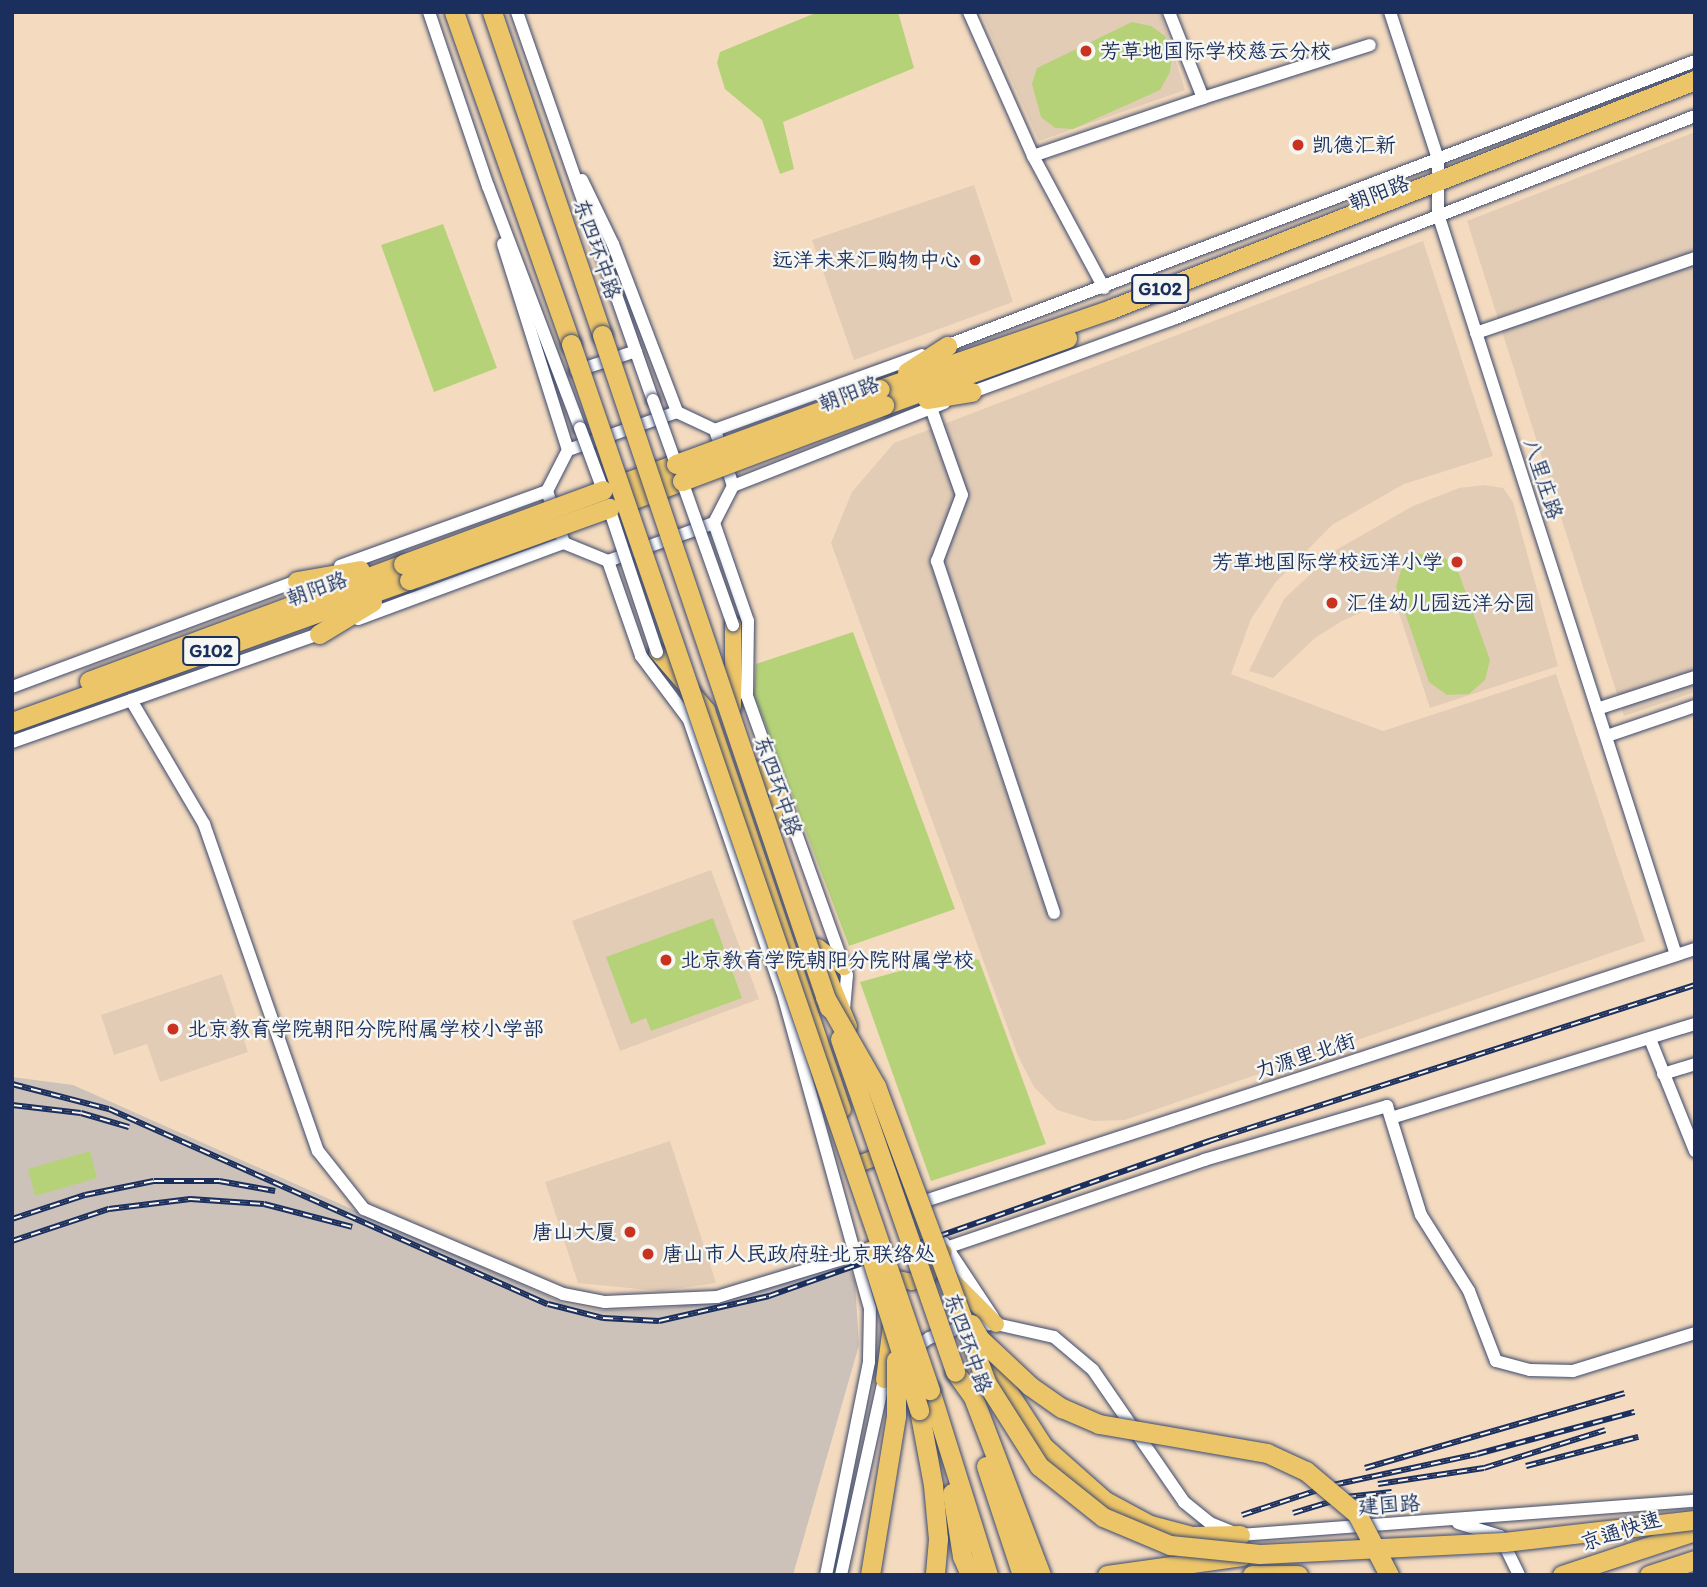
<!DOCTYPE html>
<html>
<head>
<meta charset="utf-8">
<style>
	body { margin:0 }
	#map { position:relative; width:1707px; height:1587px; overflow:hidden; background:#f4dbbf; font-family:Itim,"LXGW WenKai TC",sans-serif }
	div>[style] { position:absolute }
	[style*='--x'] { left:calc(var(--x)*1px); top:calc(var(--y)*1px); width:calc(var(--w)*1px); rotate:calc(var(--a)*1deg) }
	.built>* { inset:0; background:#e2ccb6 }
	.industrial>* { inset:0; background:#cdc2b9 }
	.green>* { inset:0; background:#b6d279 }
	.roads { filter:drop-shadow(0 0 2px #3c496d) drop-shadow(0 0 2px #3c496d) }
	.minor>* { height:12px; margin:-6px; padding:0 6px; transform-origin:6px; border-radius:6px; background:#fff }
	.major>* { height:16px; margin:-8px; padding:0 8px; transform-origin:8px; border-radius:8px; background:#edc569 }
	.highway>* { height:19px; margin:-9.5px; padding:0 9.5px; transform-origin:9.5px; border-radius:9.5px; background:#edc569 }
	.rail>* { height:6px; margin-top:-3px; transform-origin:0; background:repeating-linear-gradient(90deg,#f6f6f2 0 10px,#1b2f5e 0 20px); box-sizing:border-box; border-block:2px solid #1b2f5e }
	.bridges { filter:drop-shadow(0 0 2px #3c496d) drop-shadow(0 0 2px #3c496d) }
	.minor-bridge>* { height:12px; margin:-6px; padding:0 6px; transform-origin:6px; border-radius:6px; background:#fff }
	.highway-bridge>* { height:19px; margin:-9.5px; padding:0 9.5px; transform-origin:9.5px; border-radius:9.5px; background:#edc569 }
	.dots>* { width:19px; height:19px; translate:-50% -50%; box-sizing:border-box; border:4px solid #f6f6f2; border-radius:50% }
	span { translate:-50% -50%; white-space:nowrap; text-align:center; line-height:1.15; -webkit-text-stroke:5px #f6f6f2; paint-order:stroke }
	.shield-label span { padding:2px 5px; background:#f6f6f2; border:2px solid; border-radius:5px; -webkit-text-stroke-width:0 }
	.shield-label { font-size:19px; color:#1b2f5e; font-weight:700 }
	.poi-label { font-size:21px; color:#1b2f5e }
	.left { translate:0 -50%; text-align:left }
	.right { translate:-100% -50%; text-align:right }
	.street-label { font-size:21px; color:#1b2f5e }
	.frame { position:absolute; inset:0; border:14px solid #1b2f5e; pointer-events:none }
</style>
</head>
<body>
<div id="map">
	<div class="built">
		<div style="clip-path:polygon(981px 12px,1160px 12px,1185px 90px,1039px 141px)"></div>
		<div style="clip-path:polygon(1695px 132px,1695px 692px,1624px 716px,1467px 221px)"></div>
		<div style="clip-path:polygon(974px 185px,1013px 302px,854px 360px,812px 240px)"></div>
		<div style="clip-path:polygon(1423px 241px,1493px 456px,1404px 484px,1332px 525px,1275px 583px,1251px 619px,1231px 674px,1383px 731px,1556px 674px,1645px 941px,1125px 1120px,1093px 1121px,1057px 1110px,1034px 1087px,1018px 1056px,831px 543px,852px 492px,894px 443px)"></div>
		<div style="clip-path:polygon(1484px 485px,1503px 488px,1513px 502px,1558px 666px,1430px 708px,1394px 598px,1342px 621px,1315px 638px,1273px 678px,1249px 671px,1284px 599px,1336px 550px,1413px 506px,1459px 488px)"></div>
		<div style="clip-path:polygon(711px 870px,759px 999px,620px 1051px,572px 921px)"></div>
		<div style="clip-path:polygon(222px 974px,248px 1052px,160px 1082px,147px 1044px,114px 1055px,101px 1015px)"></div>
		<div style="clip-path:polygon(670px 1141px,716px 1283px,660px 1291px,578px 1283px,545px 1182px)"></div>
	</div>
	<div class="industrial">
		<div style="clip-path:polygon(12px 1077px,73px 1085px,565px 1304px,601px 1310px,676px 1307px,846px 1261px,855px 1282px,859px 1345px,793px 1575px,12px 1575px)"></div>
	</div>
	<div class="green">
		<div style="clip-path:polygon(818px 12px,898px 12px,914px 68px,783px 122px,794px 169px,780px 174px,762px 120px,725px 89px,717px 63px,720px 52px)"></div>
		<div style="clip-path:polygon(1132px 22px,1151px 26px,1165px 36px,1172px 54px,1170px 72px,1160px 90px,1073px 129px,1055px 128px,1041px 117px,1032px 84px,1037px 68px)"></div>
		<div style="clip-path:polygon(443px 224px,497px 368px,434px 392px,381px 245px)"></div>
		<div style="clip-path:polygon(1418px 554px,1440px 554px,1457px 568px,1490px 660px,1485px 680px,1469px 694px,1447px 695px,1429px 682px,1396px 587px,1402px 567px)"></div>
		<div style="clip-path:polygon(853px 632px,955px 909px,849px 946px,754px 694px,756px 664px)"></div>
		<div style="clip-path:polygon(713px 918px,742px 998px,651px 1031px,646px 1018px,631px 1024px,606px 957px)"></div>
		<div style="clip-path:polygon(958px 955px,979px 960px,1046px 1144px,931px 1181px,860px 982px)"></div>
		<div style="clip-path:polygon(90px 1151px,97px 1178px,35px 1196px,28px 1169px)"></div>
	</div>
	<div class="roads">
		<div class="minor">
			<div style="--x:429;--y:12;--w:184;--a:71.3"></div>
			<div style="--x:488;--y:186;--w:259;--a:69.2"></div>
			<div style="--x:517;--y:12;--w:411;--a:70.7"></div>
			<div style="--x:969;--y:12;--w:158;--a:66"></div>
			<div style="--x:1033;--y:156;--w:150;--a:61.7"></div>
			<div style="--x:1390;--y:12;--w:155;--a:71.9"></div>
			<div style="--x:1438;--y:159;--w:55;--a:90"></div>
			<div style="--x:1438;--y:214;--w:778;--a:72.19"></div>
			<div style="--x:1203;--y:98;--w:175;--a:-17.6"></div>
			<div style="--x:1033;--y:156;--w:180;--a:-18.8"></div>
			<div style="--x:1203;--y:98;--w:92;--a:-111.6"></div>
			<div style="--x:582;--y:180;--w:71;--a:64.2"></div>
			<div style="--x:613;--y:244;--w:180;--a:69.1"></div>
			<div style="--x:503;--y:244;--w:216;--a:72.5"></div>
			<div style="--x:1476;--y:333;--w:231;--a:-18.9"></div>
			<div style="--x:943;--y:347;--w:805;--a:-20.82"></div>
			<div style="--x:576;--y:371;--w:63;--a:-18.4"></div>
			<div style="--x:964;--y:395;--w:222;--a:-20"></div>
			<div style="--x:1173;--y:319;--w:560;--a:-21.25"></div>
			<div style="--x:931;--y:408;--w:92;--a:70.4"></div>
			<div style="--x:962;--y:495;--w:71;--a:110.7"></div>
			<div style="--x:937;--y:561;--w:371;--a:71.6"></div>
			<div style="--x:677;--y:412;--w:42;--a:25.3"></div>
			<div style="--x:715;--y:430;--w:59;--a:72.2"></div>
			<div style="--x:733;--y:486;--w:42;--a:117.2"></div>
			<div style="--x:714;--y:523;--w:113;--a:160.3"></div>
			<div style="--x:608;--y:561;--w:48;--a:-157.8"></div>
			<div style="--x:564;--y:543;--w:55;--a:-108.1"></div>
			<div style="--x:547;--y:491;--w:46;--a:-62.9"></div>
			<div style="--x:568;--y:450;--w:115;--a:-19.2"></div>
			<div style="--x:715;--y:430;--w:220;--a:-19.9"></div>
			<div style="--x:733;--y:486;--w:227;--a:-21.5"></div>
			<div style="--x:714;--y:523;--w:104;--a:70.9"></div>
			<div style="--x:748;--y:621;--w:75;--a:90.8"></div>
			<div style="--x:747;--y:696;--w:296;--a:70.3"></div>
			<div style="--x:847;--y:975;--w:35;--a:95"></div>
			<div style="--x:608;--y:561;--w:101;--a:70.8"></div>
			<div style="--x:641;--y:656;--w:80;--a:53.1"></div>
			<div style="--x:689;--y:720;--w:287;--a:71.1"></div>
			<div style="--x:782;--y:991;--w:329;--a:74.5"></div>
			<div style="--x:870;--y:1308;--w:54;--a:91.1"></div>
			<div style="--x:869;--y:1362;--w:217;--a:101.4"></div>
			<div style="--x:340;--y:566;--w:220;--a:-19.9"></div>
			<div style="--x:358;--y:619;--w:220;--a:-20.3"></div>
			<div style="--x:12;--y:687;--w:310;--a:-20.4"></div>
			<div style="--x:131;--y:700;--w:144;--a:59.5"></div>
			<div style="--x:204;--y:824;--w:346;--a:70.8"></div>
			<div style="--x:318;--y:1151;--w:74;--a:51.6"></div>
			<div style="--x:364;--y:1209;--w:216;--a:23.1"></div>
			<div style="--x:563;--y:1294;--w:43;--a:10.8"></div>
			<div style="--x:605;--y:1302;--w:112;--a:-2.6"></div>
			<div style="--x:717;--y:1297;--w:145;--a:-16.8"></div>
			<div style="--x:1597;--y:709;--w:103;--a:-18.1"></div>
			<div style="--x:1607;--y:736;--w:93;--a:-18.8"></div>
			<div style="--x:12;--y:742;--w:332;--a:-19.4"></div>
			<div style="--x:1650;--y:1039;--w:121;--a:68.1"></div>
			<div style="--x:1663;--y:1074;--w:34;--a:-17"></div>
			<div style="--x:1391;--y:1118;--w:318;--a:-17.2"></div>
			<div style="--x:928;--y:1200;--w:807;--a:-18.12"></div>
			<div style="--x:944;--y:1243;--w:89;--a:56.5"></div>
			<div style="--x:946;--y:1248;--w:273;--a:-18.8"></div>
			<div style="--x:1204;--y:1160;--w:191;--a:-16.4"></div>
			<div style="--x:1387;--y:1106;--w:114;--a:72.7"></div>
			<div style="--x:1421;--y:1215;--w:90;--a:57.7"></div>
			<div style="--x:1469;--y:1291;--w:75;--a:68.9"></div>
			<div style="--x:1496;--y:1361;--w:35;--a:15"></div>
			<div style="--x:1530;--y:1370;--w:43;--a:1.3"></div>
			<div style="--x:1573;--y:1371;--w:128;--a:-17.3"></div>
			<div style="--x:910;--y:1351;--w:23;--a:-34"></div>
			<div style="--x:929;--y:1338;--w:38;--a:-18"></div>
			<div style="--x:965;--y:1326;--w:31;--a:-4"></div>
			<div style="--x:996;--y:1324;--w:59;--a:12.6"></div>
			<div style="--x:1054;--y:1337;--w:51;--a:40.2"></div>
			<div style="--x:1093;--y:1370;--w:160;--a:55.4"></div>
			<div style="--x:1184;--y:1502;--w:33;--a:39"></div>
			<div style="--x:1210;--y:1523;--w:32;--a:22"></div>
			<div style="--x:1240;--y:1535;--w:456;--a:-4.3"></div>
			<div style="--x:1458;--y:1523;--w:44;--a:17.2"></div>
			<div style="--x:1500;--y:1536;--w:43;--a:64"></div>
			<div style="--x:841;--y:1575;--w:200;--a:-77.6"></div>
			<div style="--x:884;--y:1380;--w:8;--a:-50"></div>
		</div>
		<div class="major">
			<div style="--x:733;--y:625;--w:82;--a:90"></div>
			<div style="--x:657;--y:652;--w:77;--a:49.2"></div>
			<div style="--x:707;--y:710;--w:422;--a:71.2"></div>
			<div style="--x:755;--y:769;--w:32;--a:44"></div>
			<div style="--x:778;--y:791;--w:32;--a:99"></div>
			<div style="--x:818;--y:947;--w:33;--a:38"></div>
			<div style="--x:820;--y:956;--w:76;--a:67.5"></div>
			<div style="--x:861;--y:1163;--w:33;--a:-20"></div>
			<div style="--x:948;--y:1276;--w:68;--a:45"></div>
			<div style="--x:898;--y:1279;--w:14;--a:12"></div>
			<div style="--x:912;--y:1282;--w:16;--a:-18"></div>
			<div style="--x:927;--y:1277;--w:30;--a:-56"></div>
			<div style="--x:884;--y:1380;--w:55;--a:-82.7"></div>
		</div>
		<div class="highway">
			<div style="--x:454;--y:12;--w:352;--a:70.6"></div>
			<div style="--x:492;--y:12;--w:341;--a:71.2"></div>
			<div style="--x:907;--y:372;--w:48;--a:-33"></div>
			<div style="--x:880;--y:389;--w:244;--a:-19.1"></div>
			<div style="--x:1111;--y:309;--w:627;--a:-21.41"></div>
			<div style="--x:927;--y:399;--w:45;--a:-9"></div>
			<div style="--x:884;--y:405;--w:195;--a:-20.1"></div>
			<div style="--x:604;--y:490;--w:77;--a:-19.9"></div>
			<div style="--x:610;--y:508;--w:77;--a:-20.6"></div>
			<div style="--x:297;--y:581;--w:64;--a:-9.9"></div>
			<div style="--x:319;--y:634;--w:62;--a:-31.1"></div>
			<div style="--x:89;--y:681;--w:335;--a:-20.4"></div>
			<div style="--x:12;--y:722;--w:422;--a:-19.7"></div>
			<div style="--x:980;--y:1339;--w:34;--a:66"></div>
			<div style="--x:994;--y:1370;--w:90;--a:57.2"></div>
			<div style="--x:1043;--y:1446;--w:83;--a:41.6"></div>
			<div style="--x:1105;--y:1501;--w:51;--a:28.1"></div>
			<div style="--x:1150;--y:1525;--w:43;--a:14.7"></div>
			<div style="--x:1192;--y:1536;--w:48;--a:-1.2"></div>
			<div style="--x:955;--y:1372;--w:31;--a:54"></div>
			<div style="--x:973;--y:1397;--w:191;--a:69.1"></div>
			<div style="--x:930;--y:1390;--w:194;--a:72.6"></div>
			<div style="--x:919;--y:1410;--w:76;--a:79.4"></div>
			<div style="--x:933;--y:1485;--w:54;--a:84.7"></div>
			<div style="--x:938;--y:1539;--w:36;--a:95"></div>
			<div style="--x:986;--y:1466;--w:115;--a:71.7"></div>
			<div style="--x:952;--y:1493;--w:64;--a:81"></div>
			<div style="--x:962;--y:1556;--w:21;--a:67"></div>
			<div style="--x:1107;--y:1575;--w:136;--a:-8"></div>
			<div style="--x:1252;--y:1575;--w:46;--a:0"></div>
			<div style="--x:1562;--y:1575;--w:140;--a:-18.3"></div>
			<div style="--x:1649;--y:1575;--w:48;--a:-18.1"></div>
		</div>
	</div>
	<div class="rail">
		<div style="--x:12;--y:1084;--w:100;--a:14.5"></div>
		<div style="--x:109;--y:1109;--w:480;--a:24"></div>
		<div style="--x:548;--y:1304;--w:57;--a:14.3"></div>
		<div style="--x:603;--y:1318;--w:56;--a:3.1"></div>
		<div style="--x:659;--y:1321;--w:113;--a:-12.8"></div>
		<div style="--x:769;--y:1296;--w:467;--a:-19.4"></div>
		<div style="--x:1209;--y:1141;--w:510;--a:-17.8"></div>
		<div style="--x:12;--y:1105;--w:69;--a:6.6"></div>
		<div style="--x:81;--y:1113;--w:50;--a:16.3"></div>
		<div style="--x:12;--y:1219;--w:77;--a:-18.2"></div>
		<div style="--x:85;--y:1195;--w:70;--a:-11.5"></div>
		<div style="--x:154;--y:1181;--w:65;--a:0"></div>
		<div style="--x:219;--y:1181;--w:57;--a:10.1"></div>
		<div style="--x:12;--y:1241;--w:102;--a:-18.3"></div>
		<div style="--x:109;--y:1209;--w:82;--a:-7"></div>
		<div style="--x:190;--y:1199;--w:74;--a:3.9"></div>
		<div style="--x:264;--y:1204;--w:91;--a:14.6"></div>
		<div style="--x:1526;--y:1466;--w:116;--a:-14.5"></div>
		<div style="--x:1365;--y:1468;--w:270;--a:-16.1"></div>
		<div style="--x:1378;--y:1484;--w:107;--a:-8.6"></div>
		<div style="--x:1484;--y:1468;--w:127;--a:-17.4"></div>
		<div style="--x:1293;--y:1513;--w:55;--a:-16.8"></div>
		<div style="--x:1346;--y:1497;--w:46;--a:-6.2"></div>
		<div style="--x:1242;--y:1515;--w:96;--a:-18.2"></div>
		<div style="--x:1333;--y:1485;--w:147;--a:-12.1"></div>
		<div style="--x:1477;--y:1454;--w:163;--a:-15"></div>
	</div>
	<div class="bridges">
		<div class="minor-bridge">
			<div style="--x:653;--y:400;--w:68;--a:70.2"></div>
			<div style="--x:580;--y:428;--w:66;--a:69.6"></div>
			<div style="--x:682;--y:481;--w:153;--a:70.5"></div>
			<div style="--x:609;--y:508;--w:152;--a:71.6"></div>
		</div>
		<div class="highway-bridge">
			<div style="--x:602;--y:335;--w:710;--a:71.36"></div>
			<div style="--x:571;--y:344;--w:1106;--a:71.06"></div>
			<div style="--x:676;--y:464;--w:217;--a:-20.2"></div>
			<div style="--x:682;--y:481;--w:216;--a:-20.6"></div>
			<div style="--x:403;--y:564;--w:213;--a:-20.3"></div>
			<div style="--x:409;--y:580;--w:213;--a:-19.8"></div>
			<div style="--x:825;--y:997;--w:103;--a:60.2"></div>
			<div style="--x:876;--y:1086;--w:318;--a:69.6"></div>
			<div style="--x:987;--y:1384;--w:97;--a:57.6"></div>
			<div style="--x:1039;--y:1466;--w:82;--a:38.6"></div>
			<div style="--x:1103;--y:1517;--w:73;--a:22.7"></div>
			<div style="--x:1170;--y:1545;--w:90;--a:5.7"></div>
			<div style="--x:1260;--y:1554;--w:244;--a:-2.8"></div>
			<div style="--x:1504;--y:1542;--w:192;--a:-6.6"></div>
			<div style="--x:840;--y:1039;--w:352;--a:70.9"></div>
			<div style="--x:869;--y:1251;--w:167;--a:72.5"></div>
			<div style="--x:971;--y:1324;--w:17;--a:59"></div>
			<div style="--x:980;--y:1339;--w:69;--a:43.2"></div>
			<div style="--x:1030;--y:1386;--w:39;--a:35"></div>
			<div style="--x:1062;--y:1408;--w:40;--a:23.4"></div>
			<div style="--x:1099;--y:1424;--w:170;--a:9.8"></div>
			<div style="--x:1267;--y:1453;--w:43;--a:24.8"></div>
			<div style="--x:1306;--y:1471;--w:67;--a:40.1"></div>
			<div style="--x:1357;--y:1514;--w:69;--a:62.3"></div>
			<div style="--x:870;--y:1575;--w:161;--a:-80.7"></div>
			<div style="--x:896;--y:1416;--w:56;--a:-90"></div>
		</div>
	</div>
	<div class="dots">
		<div style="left:1086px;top:51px;background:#c8321e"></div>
		<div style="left:1298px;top:145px;background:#c8321e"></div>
		<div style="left:975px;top:260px;background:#c8321e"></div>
		<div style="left:1457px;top:562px;background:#c8321e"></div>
		<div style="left:1332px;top:603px;background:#c8321e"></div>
		<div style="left:666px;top:960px;background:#c8321e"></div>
		<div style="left:173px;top:1029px;background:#c8321e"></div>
		<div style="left:630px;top:1232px;background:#c8321e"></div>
		<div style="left:648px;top:1254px;background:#c8321e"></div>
	</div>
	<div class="shield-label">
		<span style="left:1160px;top:289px">G102</span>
		<span style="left:211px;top:651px">G102</span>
	</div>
	<div class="poi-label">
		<span class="left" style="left:1100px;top:51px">芳草地国际学校慈云分校</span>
		<span class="left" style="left:1312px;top:145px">凯德汇新</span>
		<span class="right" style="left:961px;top:260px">远洋未来汇购物中心</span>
		<span class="right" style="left:1443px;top:562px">芳草地国际学校远洋小学</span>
		<span class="left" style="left:1346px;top:603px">汇佳幼儿园远洋分园</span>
		<span class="left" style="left:680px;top:960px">北京教育学院朝阳分院附属学校</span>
		<span class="left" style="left:187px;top:1029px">北京教育学院朝阳分院附属学校小学部</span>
		<span class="right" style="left:616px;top:1232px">唐山大厦</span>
		<span class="left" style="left:662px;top:1254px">唐山市人民政府驻北京联络处</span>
	</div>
	<div class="street-label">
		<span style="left:1379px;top:193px;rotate:-21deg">朝阳路</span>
		<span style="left:597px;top:249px;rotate:71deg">东四环中路</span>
		<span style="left:849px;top:394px;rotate:-21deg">朝阳路</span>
		<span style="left:1543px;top:479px;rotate:72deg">八里庄路</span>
		<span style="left:317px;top:589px;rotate:-20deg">朝阳路</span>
		<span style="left:778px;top:786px;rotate:71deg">东四环中路</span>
		<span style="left:1305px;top:1056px;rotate:-18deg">力源里北街</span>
		<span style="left:968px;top:1343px;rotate:71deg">东四环中路</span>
		<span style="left:1389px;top:1505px;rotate:-4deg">建国路</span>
		<span style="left:1621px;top:1531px;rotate:-18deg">京通快速</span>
	</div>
	<div class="frame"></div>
</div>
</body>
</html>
